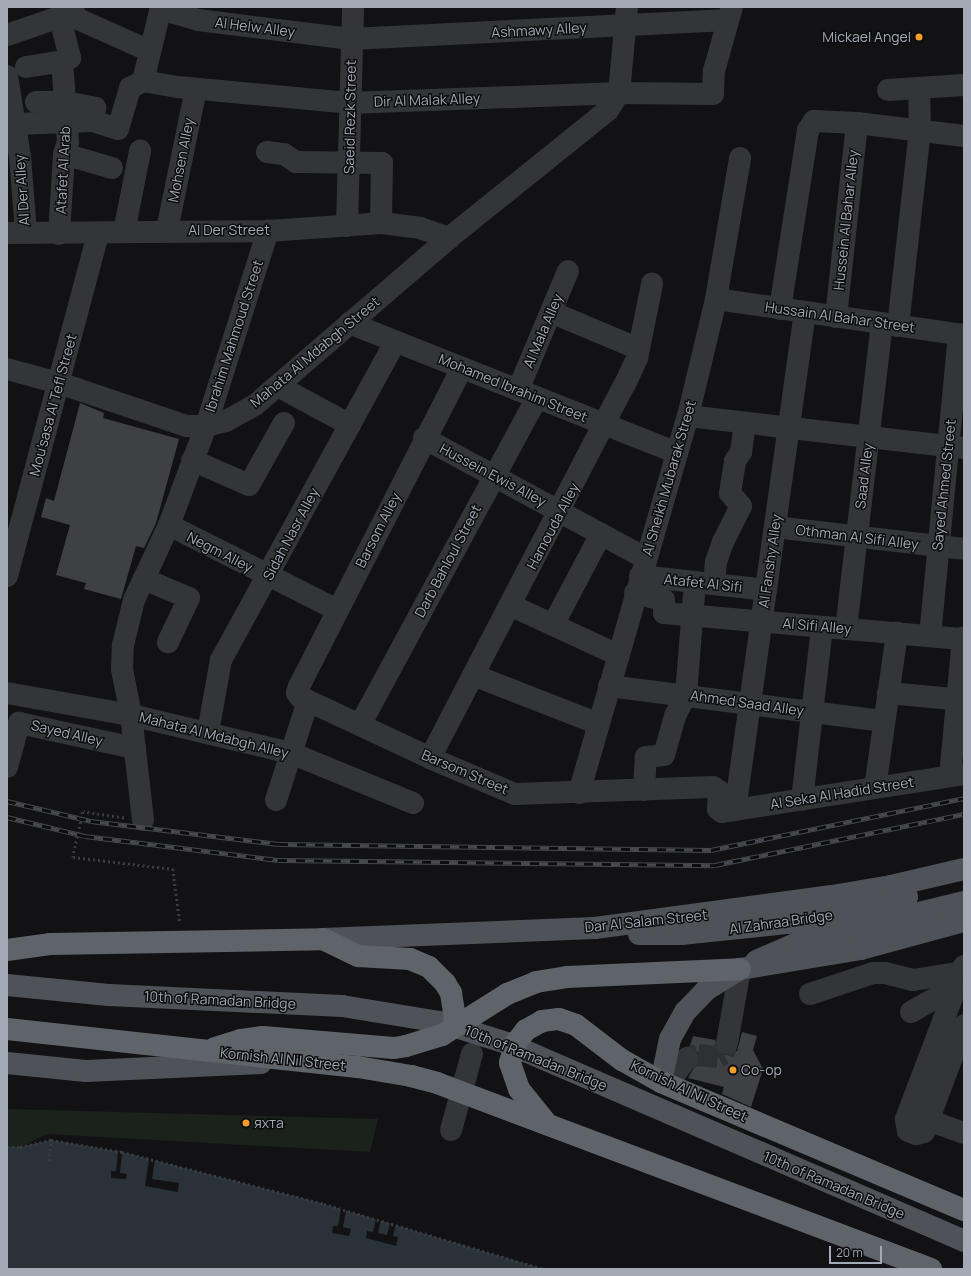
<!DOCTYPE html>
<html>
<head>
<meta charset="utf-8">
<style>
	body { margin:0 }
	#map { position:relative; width:971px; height:1276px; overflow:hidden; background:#121214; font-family:Manrope,sans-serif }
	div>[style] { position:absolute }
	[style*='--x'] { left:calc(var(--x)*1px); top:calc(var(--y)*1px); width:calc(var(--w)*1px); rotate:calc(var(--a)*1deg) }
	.green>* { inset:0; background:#1a221b }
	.water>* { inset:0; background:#283238 }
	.pier>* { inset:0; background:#121214 }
	.building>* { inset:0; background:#3e4044 }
	.minor-tunnel>* { height:22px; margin-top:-11px; transform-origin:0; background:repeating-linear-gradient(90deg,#2f3034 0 22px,transparent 0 33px) }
	.path>* { height:2.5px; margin-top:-1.25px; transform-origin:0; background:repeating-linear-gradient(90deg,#393c40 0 2px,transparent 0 5px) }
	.minor>* { height:22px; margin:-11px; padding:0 11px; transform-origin:11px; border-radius:11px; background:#333539 }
	.major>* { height:22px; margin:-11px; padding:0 11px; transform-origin:11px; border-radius:11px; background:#4f5258 }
	.highway>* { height:22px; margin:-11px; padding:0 11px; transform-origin:11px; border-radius:11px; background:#5f636a }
	.rail>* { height:4.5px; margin-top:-2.25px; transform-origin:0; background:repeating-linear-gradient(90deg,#0d0d0f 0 9px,#46494e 0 18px); box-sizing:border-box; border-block:1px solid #46494e }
	.dots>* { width:11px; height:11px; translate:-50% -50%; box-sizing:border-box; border:2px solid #0d0d0f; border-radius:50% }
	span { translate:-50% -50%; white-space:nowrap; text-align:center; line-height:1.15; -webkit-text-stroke:3px #0d0d0f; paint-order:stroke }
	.street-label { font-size:14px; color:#a3aab5 }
	.poi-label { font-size:14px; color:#a3aab5 }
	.right { translate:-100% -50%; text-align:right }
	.left { translate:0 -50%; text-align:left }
	.frame { position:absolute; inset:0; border:8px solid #a3aab5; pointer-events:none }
	.scale { position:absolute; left:829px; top:1246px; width:53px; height:18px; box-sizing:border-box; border:2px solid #a3aab5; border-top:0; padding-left:5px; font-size:12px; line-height:14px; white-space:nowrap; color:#a3aab5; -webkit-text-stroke:3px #0d0d0f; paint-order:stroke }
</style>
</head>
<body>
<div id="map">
	<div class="green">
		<div style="clip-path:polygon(7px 1109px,378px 1119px,370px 1152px,47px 1134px,20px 1147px,7px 1147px)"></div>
	</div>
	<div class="water">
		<div style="clip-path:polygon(51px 1140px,122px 1152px,324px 1204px,543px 1269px,7px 1269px,7px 1147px,20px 1147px)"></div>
	</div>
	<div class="pier">
		<div style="clip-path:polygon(118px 1152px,122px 1152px,120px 1173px,127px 1174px,126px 1179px,111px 1178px,111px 1171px,116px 1171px)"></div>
		<div style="clip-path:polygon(149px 1159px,155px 1160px,152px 1179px,179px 1183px,178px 1192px,145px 1186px)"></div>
		<div style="clip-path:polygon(341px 1209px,346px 1210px,343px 1227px,351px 1229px,349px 1236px,332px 1233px,333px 1226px,338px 1226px)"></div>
		<div style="clip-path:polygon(376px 1219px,381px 1220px,378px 1233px,387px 1235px,390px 1224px,396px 1225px,393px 1236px,398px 1237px,396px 1246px,366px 1238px,367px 1231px,373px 1232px)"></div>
	</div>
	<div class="building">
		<div style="clip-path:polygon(80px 403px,104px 413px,103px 418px,179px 439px,156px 523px,144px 548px,136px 546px,121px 599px,84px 589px,86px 583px,56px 575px,70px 525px,41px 517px,46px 498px,54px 501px)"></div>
		<div style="clip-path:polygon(742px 1032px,757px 1036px,753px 1050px,763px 1069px,751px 1107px,722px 1094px,724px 1087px,688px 1078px,699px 1059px,698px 1053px,690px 1046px,693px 1036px,715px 1040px,719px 1052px,725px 1055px,737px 1051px)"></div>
	</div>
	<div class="minor-tunnel">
		<div style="--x:687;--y:1058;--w:11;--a:-15"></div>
		<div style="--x:698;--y:1055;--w:20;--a:6"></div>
		<div style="--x:718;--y:1057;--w:6;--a:-31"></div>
		<div style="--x:723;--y:1054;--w:12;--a:-70"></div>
	</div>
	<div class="path">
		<div style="--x:124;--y:818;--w:41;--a:-171.7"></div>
		<div style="--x:83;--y:812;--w:46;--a:102.5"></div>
		<div style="--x:73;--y:857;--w:101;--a:6.8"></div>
		<div style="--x:173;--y:869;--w:54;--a:82.6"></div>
		<div style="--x:7;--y:1147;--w:13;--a:0"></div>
		<div style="--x:20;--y:1147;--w:32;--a:-13"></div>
		<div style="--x:51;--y:1140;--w:72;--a:9.6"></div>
		<div style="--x:122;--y:1152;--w:209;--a:14.4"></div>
		<div style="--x:324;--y:1204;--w:228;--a:16.5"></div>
		<div style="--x:49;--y:1161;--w:21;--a:-85"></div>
	</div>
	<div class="minor">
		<div style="--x:160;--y:9;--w:40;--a:16"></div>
		<div style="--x:198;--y:20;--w:154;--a:7.1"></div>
		<div style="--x:351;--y:39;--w:377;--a:-2.9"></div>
		<div style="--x:69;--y:15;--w:89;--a:24"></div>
		<div style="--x:7;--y:35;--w:71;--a:-18.9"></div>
		<div style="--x:26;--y:67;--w:36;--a:-9"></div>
		<div style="--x:7;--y:76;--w:81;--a:80.8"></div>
		<div style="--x:20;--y:156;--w:77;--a:85.5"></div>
		<div style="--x:143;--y:81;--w:36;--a:10"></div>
		<div style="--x:178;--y:87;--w:172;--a:5.3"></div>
		<div style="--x:349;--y:103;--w:270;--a:-2.1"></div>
		<div style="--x:619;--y:93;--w:94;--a:0.6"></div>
		<div style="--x:713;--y:94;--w:23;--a:-88"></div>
		<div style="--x:714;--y:71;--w:66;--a:-74.3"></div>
		<div style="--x:888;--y:90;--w:76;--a:-3.8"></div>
		<div style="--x:36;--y:102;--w:29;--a:0"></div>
		<div style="--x:65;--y:102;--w:31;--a:11"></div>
		<div style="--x:95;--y:108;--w:13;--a:99"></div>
		<div style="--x:16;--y:124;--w:77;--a:-2.2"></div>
		<div style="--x:93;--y:121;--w:26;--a:18"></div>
		<div style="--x:118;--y:129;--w:43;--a:-73.7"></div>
		<div style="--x:130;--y:88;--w:15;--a:-28"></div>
		<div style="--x:143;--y:81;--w:76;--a:-76.3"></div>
		<div style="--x:267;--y:152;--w:17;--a:7"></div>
		<div style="--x:284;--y:154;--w:14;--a:34"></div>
		<div style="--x:296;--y:162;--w:86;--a:0.7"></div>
		<div style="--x:382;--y:163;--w:60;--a:91"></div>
		<div style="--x:64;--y:154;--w:50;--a:16.3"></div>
		<div style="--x:347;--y:226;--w:219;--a:-88.4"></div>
		<div style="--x:167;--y:230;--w:144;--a:-78.4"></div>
		<div style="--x:124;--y:232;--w:83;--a:-78.8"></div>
		<div style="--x:7;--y:233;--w:261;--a:-0.4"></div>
		<div style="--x:268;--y:231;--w:113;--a:-4"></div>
		<div style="--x:381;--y:223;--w:39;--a:7"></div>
		<div style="--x:420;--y:228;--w:31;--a:19"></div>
		<div style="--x:59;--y:234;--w:80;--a:-86.4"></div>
		<div style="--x:64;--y:154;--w:13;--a:-72"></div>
		<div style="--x:68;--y:142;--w:81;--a:-94.2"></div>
		<div style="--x:62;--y:61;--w:9;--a:-21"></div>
		<div style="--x:70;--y:58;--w:41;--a:-104"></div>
		<div style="--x:716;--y:299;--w:251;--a:8.3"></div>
		<div style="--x:780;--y:309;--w:181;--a:-81.1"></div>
		<div style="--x:808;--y:130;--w:11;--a:-56"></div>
		<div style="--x:814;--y:121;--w:43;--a:2.7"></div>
		<div style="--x:857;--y:123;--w:108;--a:6.9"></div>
		<div style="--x:551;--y:312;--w:95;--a:22.8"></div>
		<div style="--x:836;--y:317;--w:195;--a:-83.8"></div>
		<div style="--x:349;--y:323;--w:353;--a:21.6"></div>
		<div style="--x:898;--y:326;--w:196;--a:-83.6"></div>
		<div style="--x:920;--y:131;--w:43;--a:-91.3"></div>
		<div style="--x:462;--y:368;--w:357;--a:117.1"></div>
		<div style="--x:299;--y:686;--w:7;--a:106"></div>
		<div style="--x:297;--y:693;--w:5;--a:53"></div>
		<div style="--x:300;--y:697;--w:144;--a:25.1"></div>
		<div style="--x:430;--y:758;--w:92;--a:23"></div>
		<div style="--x:515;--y:794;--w:198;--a:-2"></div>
		<div style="--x:713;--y:787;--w:7;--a:34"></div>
		<div style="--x:719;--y:791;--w:18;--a:93"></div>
		<div style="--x:718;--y:809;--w:5;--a:37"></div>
		<div style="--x:722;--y:812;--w:245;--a:-8.9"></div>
		<div style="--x:7;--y:369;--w:54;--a:15.1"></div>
		<div style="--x:59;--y:383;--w:135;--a:18.6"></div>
		<div style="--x:187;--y:426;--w:19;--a:0"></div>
		<div style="--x:206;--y:426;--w:205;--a:-72.4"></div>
		<div style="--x:278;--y:386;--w:82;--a:28.4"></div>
		<div style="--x:518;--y:390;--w:129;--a:-67.2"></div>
		<div style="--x:688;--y:416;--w:278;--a:6.6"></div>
		<div style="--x:424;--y:438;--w:251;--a:28.5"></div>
		<div style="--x:192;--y:460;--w:62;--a:23.7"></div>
		<div style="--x:249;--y:485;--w:71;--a:-60.6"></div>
		<div style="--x:169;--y:525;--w:188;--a:26.8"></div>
		<div style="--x:775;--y:527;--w:190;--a:6.6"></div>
		<div style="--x:7;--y:576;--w:354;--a:-75.1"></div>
		<div style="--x:640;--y:576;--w:127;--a:6.3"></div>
		<div style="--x:144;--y:579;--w:49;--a:22.9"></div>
		<div style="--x:189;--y:598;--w:49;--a:115.5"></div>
		<div style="--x:714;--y:584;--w:22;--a:-85"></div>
		<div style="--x:716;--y:562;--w:21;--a:-71"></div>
		<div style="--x:723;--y:542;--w:40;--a:-63.4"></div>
		<div style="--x:741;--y:506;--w:17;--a:-130"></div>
		<div style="--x:730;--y:493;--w:32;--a:-81"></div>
		<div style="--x:735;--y:461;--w:11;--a:-56"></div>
		<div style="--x:741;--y:452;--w:29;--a:-82"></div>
		<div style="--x:635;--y:593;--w:30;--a:14"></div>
		<div style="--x:664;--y:600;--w:13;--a:90"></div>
		<div style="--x:664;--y:613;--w:301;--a:5"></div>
		<div style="--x:510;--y:605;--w:119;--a:24.8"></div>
		<div style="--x:553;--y:625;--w:103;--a:-62.2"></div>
		<div style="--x:846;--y:629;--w:308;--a:-83.3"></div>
		<div style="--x:930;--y:636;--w:302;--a:-84.5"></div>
		<div style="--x:473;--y:675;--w:135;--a:21.3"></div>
		<div style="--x:609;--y:686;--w:277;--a:7.3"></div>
		<div style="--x:7;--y:693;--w:126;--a:10.1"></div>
		<div style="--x:131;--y:715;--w:164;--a:13.4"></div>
		<div style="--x:291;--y:753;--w:132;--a:22.3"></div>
		<div style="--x:888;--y:693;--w:76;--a:5.3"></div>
		<div style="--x:360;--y:725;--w:372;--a:-61.6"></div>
		<div style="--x:208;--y:732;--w:73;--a:-79.8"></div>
		<div style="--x:221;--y:660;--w:362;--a:-61.3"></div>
		<div style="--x:430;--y:758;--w:422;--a:-62.5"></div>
		<div style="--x:625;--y:384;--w:29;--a:-65"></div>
		<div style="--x:637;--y:358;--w:76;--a:-78.5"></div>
		<div style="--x:7;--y:767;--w:46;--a:-74.7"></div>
		<div style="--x:19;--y:723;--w:119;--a:12.2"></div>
		<div style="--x:950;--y:776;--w:139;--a:-84.6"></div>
		<div style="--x:875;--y:788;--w:157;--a:-81.9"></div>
		<div style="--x:644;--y:790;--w:33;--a:-87"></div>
		<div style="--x:646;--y:757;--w:18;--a:-6"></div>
		<div style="--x:664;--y:755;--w:41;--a:-74.2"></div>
		<div style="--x:675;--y:716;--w:25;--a:-63"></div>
		<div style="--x:686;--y:694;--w:112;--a:-85.4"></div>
		<div style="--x:579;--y:793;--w:392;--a:-73.9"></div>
		<div style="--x:688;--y:416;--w:120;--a:-76.5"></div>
		<div style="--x:716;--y:299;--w:143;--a:-80.3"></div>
		<div style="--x:276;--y:800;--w:104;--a:-72.1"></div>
		<div style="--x:802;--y:800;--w:174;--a:-83.4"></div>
		<div style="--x:735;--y:810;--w:503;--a:-82"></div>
		<div style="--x:143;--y:820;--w:106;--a:-96.5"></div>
		<div style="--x:131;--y:715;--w:47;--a:-101.1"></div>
		<div style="--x:122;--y:669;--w:24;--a:-88"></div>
		<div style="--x:123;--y:645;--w:46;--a:-76.3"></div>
		<div style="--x:134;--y:600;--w:83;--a:-65"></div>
		<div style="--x:169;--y:525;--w:106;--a:-69.5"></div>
		<div style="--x:206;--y:426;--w:21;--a:-14"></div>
		<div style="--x:226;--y:421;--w:33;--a:-29"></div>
		<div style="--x:255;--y:405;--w:256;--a:-40.7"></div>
		<div style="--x:449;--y:238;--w:204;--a:-38.8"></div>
		<div style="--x:608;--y:110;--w:20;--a:-57"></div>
		<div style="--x:619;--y:93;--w:86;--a:-84.7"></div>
		<div style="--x:964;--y:966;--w:164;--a:110.8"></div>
		<div style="--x:906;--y:1119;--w:12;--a:81"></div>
		<div style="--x:908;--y:1131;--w:9;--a:21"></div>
		<div style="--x:916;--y:1134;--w:8;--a:-14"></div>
		<div style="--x:924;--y:1132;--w:114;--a:-69.5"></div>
		<div style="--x:810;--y:994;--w:66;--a:-18.4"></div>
		<div style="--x:873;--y:973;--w:12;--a:0"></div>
		<div style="--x:885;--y:973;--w:29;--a:14"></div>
		<div style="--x:913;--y:980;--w:52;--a:-8.9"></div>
		<div style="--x:911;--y:1012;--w:52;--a:-30"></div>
		<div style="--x:727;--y:1043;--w:75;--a:-80"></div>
		<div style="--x:667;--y:1084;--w:33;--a:-52"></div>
		<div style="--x:928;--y:1120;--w:38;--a:20"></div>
		<div style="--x:451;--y:1130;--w:79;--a:-74.6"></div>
	</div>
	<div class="major">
		<div style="--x:639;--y:934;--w:42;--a:0"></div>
		<div style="--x:681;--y:934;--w:108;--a:-5.9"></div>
		<div style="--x:788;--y:923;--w:122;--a:-12.3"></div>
		<div style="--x:323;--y:939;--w:272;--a:-2.3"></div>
		<div style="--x:595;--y:928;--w:239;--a:-7.7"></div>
		<div style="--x:832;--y:896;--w:60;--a:-9.6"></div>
		<div style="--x:891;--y:886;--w:75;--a:-13.1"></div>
		<div style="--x:756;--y:961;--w:48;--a:-23.4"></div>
		<div style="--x:800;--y:942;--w:169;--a:-13.7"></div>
		<div style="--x:7;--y:985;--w:102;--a:5.6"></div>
		<div style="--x:109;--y:995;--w:233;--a:2.7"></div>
		<div style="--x:342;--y:1006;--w:99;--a:9.3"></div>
		<div style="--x:440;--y:1022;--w:70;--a:17.4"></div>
		<div style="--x:507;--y:1043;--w:498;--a:23.4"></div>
		<div style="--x:7;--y:1063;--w:79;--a:5.8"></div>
		<div style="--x:86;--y:1071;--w:175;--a:-2.6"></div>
		<div style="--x:661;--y:1082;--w:44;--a:-78.2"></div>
		<div style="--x:670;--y:1039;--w:31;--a:-61"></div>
		<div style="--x:685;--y:1012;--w:30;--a:-46"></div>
		<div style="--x:706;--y:990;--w:40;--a:-32"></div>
		<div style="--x:740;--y:969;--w:123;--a:-9.4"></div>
		<div style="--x:861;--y:949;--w:107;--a:-15.2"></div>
	</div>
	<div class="highway">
		<div style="--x:7;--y:950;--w:43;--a:-7.9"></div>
		<div style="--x:50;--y:944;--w:273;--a:-1"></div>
		<div style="--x:323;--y:939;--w:39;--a:26"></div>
		<div style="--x:358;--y:956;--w:52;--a:3.3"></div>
		<div style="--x:410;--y:959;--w:21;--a:23"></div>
		<div style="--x:429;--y:967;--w:23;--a:45"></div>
		<div style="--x:445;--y:983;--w:12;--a:59"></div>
		<div style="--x:451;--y:993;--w:24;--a:81"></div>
		<div style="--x:455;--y:1017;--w:11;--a:100"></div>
		<div style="--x:7;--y:1029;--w:353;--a:6.2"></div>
		<div style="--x:358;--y:1067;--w:54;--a:9.6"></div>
		<div style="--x:411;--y:1076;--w:27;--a:15"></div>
		<div style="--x:437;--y:1083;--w:528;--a:20.63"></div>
		<div style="--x:215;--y:1048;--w:27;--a:-17"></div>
		<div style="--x:241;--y:1040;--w:22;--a:-8"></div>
		<div style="--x:263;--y:1037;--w:131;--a:4.8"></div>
		<div style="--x:394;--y:1048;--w:12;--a:-9"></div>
		<div style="--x:406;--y:1046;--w:38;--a:-17"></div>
		<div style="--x:442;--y:1035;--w:77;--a:-32.2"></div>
		<div style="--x:507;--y:994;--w:31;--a:-22"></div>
		<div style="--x:536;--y:982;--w:31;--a:-9"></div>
		<div style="--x:567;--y:977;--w:173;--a:-2.6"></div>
		<div style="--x:547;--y:1124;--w:45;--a:-128.7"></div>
		<div style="--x:519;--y:1089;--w:28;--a:-109"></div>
		<div style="--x:510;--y:1063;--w:20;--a:-75"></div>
		<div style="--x:515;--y:1044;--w:18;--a:-52"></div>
		<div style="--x:526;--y:1030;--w:18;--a:-29"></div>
		<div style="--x:542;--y:1021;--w:17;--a:-7"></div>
		<div style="--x:559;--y:1019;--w:18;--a:19"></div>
		<div style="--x:576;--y:1025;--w:58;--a:37.3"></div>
		<div style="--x:622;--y:1060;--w:45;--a:29.4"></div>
		<div style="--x:661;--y:1082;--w:329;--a:22.9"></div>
	</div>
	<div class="rail">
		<div style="--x:7;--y:801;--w:86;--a:13.4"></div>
		<div style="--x:91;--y:821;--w:189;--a:7"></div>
		<div style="--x:279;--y:844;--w:432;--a:0.8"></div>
		<div style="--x:711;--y:850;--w:258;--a:-11.6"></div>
		<div style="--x:7;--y:817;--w:80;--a:13.7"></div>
		<div style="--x:85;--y:836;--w:194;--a:7.1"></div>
		<div style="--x:278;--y:860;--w:437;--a:0.7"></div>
		<div style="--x:715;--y:865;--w:254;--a:-11.6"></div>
	</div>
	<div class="dots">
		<div style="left:919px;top:37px;background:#f59d2a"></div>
		<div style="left:733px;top:1070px;background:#f59d2a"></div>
		<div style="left:246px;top:1123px;background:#f59d2a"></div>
	</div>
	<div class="street-label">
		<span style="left:255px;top:27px;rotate:7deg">Al Helw Alley</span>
		<span style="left:539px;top:30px;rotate:-3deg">Ashmawy Alley</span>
		<span style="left:427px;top:100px;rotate:-2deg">Dir Al Malak Alley</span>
		<span style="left:350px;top:117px;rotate:-89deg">Saeid Rezk Street</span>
		<span style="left:181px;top:160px;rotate:-79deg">Mohsen Alley</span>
		<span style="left:63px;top:170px;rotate:-87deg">Atafet Al Arab</span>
		<span style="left:22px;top:190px;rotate:-94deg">Al Der Alley</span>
		<span style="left:846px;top:220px;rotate:-84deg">Hussein Al Bahar Alley</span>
		<span style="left:229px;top:230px">Al Der Street</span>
		<span style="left:840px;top:317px;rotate:8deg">Hussain Al Bahar Street</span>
		<span style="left:543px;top:331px;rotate:-67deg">Al Mala Alley</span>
		<span style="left:234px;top:336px;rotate:-72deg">Ibrahim Mahmoud Street</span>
		<span style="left:315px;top:352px;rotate:-40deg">Mahata Al Mdabgh Street</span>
		<span style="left:513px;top:388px;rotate:22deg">Mohamed Ibrahim Street</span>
		<span style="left:53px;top:405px;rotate:-75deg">Mou'sasa Al Tefl Street</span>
		<span style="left:493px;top:475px;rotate:28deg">Hussein Ewis Alley</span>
		<span style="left:864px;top:476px;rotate:-83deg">Saad Alley</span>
		<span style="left:669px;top:478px;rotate:-74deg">Al Sheikh Mubarak Street</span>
		<span style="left:944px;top:485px;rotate:-84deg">Sayed Ahmed Street</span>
		<span style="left:553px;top:526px;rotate:-62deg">Hamouda Alley</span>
		<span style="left:378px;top:530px;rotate:-63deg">Barsom Alley</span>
		<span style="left:291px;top:534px;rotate:-62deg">Sidah Nasr Alley</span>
		<span style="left:857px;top:537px;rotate:7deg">Othman Al Sifi Alley</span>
		<span style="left:220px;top:552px;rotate:27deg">Negm Alley</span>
		<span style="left:448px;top:561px;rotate:-62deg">Darb Bahloul Street</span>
		<span style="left:770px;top:561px;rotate:-82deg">Al Fanshy Alley</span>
		<span style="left:703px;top:583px;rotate:6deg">Atafet Al Sifi</span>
		<span style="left:817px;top:626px;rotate:5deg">Al Sifi Alley</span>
		<span style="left:747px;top:703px;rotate:8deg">Ahmed Saad Alley</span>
		<span style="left:67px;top:733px;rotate:13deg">Sayed Alley</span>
		<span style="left:214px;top:735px;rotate:14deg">Mahata Al Mdabgh Alley</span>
		<span style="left:465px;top:772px;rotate:23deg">Barsom Street</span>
		<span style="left:842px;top:793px;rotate:-9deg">Al Seka Al Hadid Street</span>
		<span style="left:646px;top:921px;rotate:-6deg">Dar Al Salam Street</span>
		<span style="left:781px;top:922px;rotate:-8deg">Al Zahraa Bridge</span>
		<span style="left:220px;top:1000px;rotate:3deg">10th of Ramadan Bridge</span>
		<span style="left:536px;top:1058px;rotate:22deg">10th of Ramadan Bridge</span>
		<span style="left:283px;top:1059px;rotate:6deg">Kornish Al Nil Street</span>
		<span style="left:689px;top:1091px;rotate:25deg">Kornish Al Nil Street</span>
		<span style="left:834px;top:1185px;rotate:23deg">10th of Ramadan Bridge</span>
	</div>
	<div class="poi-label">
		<span class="right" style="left:911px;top:37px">Mickael Angel</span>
		<span class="left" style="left:741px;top:1070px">Co-op</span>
		<span class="left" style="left:254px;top:1123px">яхта</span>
	</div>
	<div class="frame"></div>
	<div class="scale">20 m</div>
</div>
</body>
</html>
